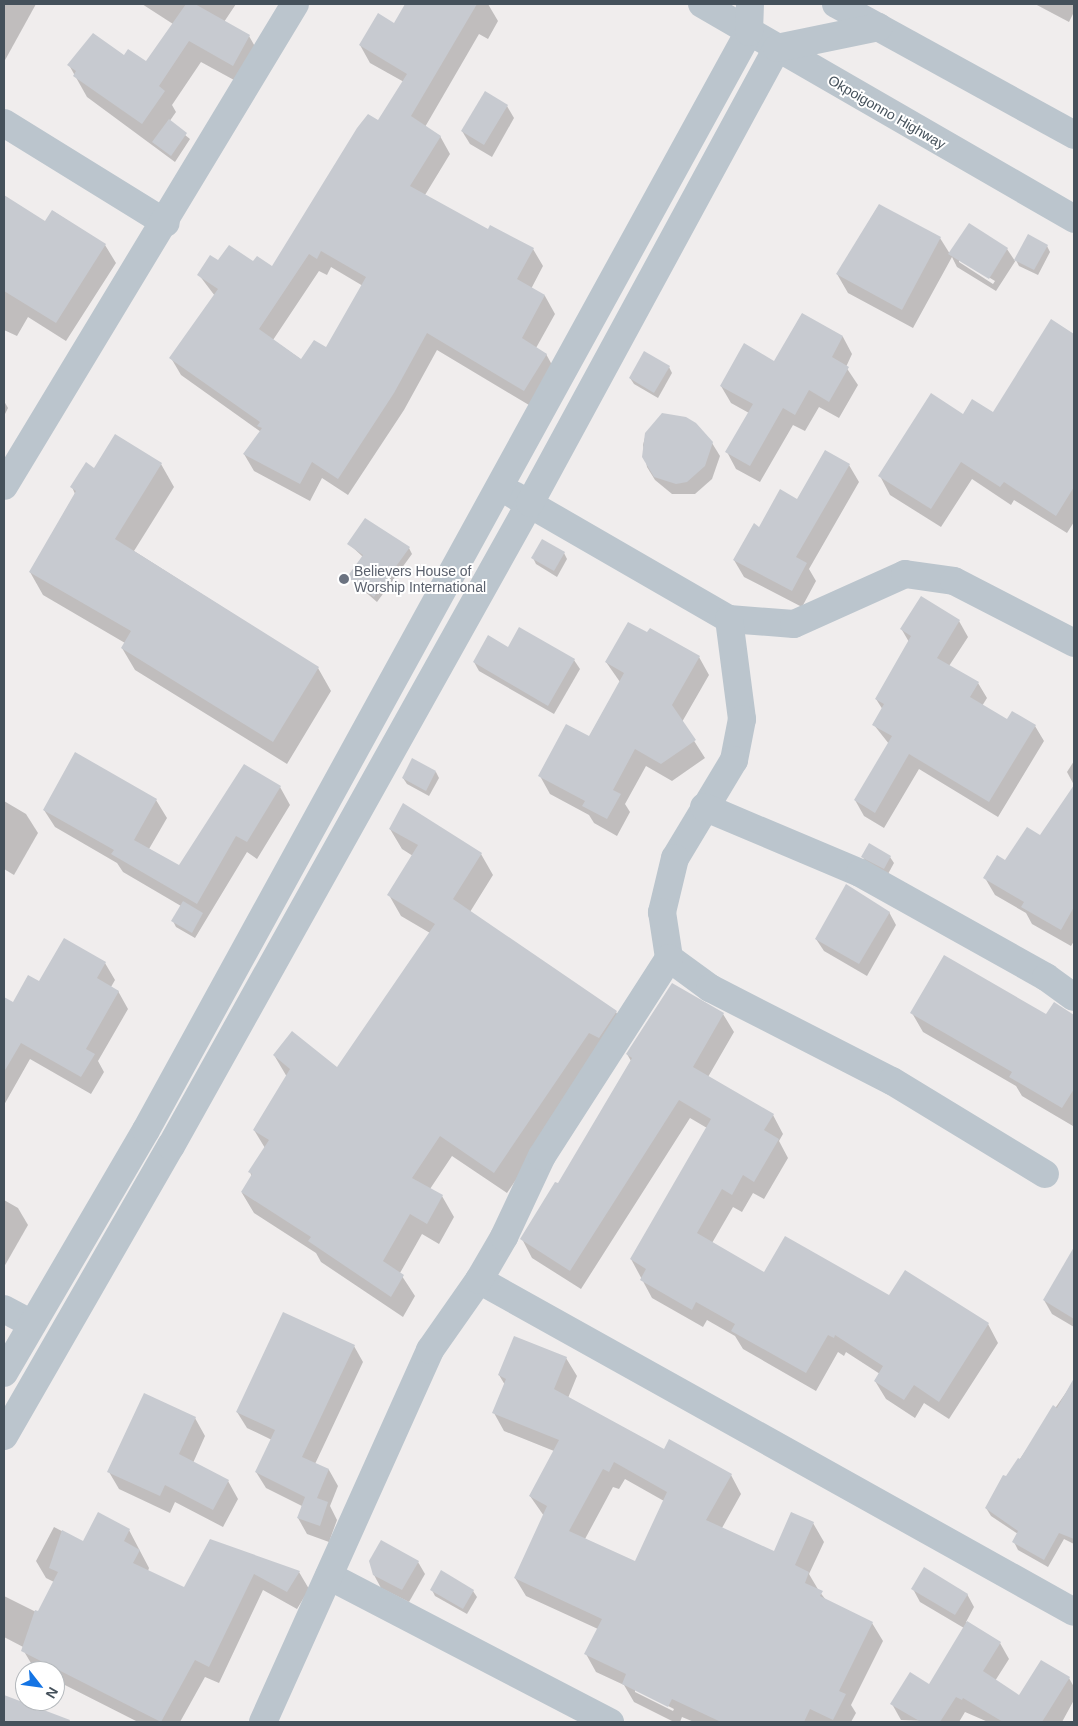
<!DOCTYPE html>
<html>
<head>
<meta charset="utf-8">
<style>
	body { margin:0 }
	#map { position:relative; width:1078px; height:1726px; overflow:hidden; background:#f0eded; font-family:Arial,sans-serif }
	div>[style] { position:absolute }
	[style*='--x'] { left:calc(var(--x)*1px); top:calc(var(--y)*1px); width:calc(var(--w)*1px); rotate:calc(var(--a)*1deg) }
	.shadow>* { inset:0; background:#0003 }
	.building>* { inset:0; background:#c7cad0 }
	.street>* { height:28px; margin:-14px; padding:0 14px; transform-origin:14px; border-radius:14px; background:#bbc5cd }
	.dots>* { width:14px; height:14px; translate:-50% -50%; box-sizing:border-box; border:2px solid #fff; border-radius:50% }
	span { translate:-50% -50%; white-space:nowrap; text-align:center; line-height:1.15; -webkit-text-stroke:4px #fff; paint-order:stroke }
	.street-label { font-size:14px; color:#45515b }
	.worship-label { font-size:14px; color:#5b616d }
	.left { translate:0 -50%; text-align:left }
	.frame { position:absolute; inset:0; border:5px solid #45515b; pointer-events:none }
	.north { position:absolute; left:15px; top:1661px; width:50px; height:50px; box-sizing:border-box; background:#fff; border:1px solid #b5b9bd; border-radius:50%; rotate:120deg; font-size:14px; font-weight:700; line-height:20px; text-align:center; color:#45515b }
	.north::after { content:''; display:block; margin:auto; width:18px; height:22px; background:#1474e4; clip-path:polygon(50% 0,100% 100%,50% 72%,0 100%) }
</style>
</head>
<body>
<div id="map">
	<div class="shadow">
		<div style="clip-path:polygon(4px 4px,36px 4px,4px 62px)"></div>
		<div style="clip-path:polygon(142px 4px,236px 4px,224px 22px,249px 36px,261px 57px,245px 86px,201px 62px,172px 105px,176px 112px,169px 122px,190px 139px,175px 162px,87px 97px,69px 65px,124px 57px,147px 63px,173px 24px)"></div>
		<div style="clip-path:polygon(evenodd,407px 4px,488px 4px,498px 21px,488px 39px,479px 34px,425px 127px,440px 136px,450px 154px,425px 195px,489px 231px,533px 249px,543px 266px,531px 289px,545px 296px,555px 314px,536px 348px,546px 354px,556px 372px,534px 408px,437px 350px,404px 410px,348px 495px,322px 478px,310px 501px,254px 471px,244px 454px,261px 432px,181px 375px,171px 358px,215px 296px,199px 275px,219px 262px,273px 268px,378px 122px,404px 82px,370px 63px,360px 45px,395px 24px,407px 4px,331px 267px,363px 286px,326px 349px,302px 360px,273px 340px,319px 271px,327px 275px,331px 267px)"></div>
		<div style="clip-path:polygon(1035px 4px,1074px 4px,1074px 12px,1069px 22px)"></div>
		<div style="clip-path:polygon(507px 106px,514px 118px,492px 157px,470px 144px,462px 131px)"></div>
		<div style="clip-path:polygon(4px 196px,45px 222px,53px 211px,105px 245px,116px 263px,66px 341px,28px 317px,17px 336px,4px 330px)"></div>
		<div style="clip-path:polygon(evenodd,879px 205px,940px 238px,950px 254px,1007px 249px,1015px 261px,1028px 236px,1047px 246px,1050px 252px,1038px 275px,1019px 266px,1016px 260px,996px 291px,957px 267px,952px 257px,913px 328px,848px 293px,837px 274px,879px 205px,959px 259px,995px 281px,993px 284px,959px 262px,959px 259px)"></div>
		<div style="clip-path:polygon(802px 314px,843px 337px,852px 354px,846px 367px,858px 385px,839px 418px,819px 407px,805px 431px,793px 425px,760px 482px,736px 469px,727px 452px,749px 413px,731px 403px,721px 386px,775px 362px)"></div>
		<div style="clip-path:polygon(1052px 321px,1074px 335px,1074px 522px,1067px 533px,1014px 500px,1011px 505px,972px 479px,941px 527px,890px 495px,880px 476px,963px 416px,993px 414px)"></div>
		<div style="clip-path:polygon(669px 367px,672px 373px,658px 398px,634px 384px,630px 378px)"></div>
		<div style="clip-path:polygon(4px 401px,8px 408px,4px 416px)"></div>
		<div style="clip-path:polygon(646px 434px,712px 443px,720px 456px,712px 479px,695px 494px,672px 494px,655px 480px,647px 467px,643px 445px)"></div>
		<div style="clip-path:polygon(161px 464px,174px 487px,134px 551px,318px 668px,331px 691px,287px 764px,135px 670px,122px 648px,125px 643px,43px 595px,30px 572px,75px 494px,72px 487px,95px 469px)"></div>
		<div style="clip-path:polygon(849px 465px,859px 482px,809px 569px,816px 581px,802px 607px,744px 577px,734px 560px,760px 528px)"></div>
		<div style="clip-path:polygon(349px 544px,409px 548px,412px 554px,377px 602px,348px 577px,363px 557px)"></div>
		<div style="clip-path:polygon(564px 553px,567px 559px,557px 577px,536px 564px,533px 558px)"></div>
		<div style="clip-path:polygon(959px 621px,968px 637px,949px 666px,978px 683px,987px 698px,982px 706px,1008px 721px,1035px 726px,1044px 741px,998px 817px,919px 769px,884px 828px,864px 816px,855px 800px,889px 744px,874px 725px,883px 710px,876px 699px,909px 642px,902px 630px)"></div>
		<div style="clip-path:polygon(508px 648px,574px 660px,580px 669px,554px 714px,479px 671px,474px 662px)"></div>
		<div style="clip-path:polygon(699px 657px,709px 675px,682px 722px,705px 758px,672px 781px,646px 766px,625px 804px,630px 812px,617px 836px,594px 823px,589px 815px,550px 794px,540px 776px,589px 737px,620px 682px,606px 662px)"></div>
		<div style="clip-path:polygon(1074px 761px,1074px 785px,1067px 772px)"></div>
		<div style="clip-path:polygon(436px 772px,439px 778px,429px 796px,407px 784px,403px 778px)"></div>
		<div style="clip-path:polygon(280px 787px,290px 805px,257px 859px,247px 852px,195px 938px,176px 927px,173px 921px,181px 906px,123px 872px,117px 863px,55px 827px,44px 810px,156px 800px,167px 818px,149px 849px,179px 867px)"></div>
		<div style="clip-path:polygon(1074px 787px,1074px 941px,1071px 946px,1032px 924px,1026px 913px,995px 895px,985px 878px,1041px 837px)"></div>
		<div style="clip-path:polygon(4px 801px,26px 814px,38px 833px,14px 875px,4px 869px)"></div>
		<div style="clip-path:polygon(404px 805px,481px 854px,493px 875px,470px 912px,616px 1012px,628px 1032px,602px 1053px,507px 1193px,452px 1156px,430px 1189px,442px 1196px,454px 1217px,439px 1244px,422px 1234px,400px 1273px,415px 1296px,403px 1317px,321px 1262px,316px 1253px,254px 1213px,242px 1193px,252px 1177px,250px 1172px,265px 1148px,254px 1130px,287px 1077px,274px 1055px,337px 1069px,430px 933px,401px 916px,389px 895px,413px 856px,402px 849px,390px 829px)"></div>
		<div style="clip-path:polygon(863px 857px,890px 857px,894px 863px,888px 874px,866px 863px)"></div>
		<div style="clip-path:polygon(889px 912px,896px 925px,867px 976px,824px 951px,816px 939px)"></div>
		<div style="clip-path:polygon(105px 963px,115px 980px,111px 987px,118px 991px,128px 1009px,98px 1061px,104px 1072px,91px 1094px,30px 1059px,4px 1105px,4px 998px,14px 1004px,40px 983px)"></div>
		<div style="clip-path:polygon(1054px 1004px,1074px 1016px,1073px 1126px,1022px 1096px,1016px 1086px,923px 1032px,912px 1013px,1047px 1016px)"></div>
		<div style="clip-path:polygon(723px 1014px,734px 1032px,708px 1077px,773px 1115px,783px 1134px,779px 1141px,788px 1158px,764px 1199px,753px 1193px,742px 1212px,733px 1207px,712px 1243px,765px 1274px,889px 1297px,988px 1324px,998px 1343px,949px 1419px,924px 1403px,915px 1418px,886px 1399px,875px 1381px,880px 1374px,846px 1352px,844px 1356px,838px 1352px,816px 1391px,743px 1349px,735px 1336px,707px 1320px,703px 1327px,652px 1298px,631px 1259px,707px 1128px,690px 1118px,581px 1289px,532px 1258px,522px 1239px,558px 1185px,631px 1061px,627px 1054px)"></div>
		<div style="clip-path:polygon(4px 1200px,18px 1208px,28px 1225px,4px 1267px)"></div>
		<div style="clip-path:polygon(1074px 1250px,1074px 1327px,1052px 1314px,1044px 1300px)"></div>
		<div style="clip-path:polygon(354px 1346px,363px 1362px,315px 1464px,329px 1470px,338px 1486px,330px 1506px,337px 1520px,329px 1542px,307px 1534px,298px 1518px,302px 1506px,266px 1488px,256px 1472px,272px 1440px,247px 1428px,237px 1412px)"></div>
		<div style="clip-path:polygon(evenodd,566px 1358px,577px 1376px,568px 1398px,664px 1451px,731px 1475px,741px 1494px,722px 1528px,774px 1552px,813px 1523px,824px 1542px,809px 1574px,819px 1591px,826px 1600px,872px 1623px,883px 1641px,851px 1705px,856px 1713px,851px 1722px,694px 1722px,682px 1717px,680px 1722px,674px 1722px,634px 1702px,624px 1685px,596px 1672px,586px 1654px,598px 1629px,526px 1596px,515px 1578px,544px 1516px,530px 1496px,554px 1451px,504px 1431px,494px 1413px,505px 1385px,499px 1375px,566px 1358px,625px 1479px,664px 1501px,636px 1563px,585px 1539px,613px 1487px,619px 1489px,625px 1479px,566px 1358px,635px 1689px,674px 1709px,673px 1711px,635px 1692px,635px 1689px)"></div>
		<div style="clip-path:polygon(1074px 1381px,1074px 1544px,1064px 1539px,1048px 1567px,1018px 1550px,1014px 1542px,1018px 1534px,991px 1516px,986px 1508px)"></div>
		<div style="clip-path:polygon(195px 1418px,205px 1436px,193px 1463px,228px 1481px,238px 1499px,223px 1527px,175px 1502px,170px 1513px,119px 1489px,109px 1472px)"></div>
		<div style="clip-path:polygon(54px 1527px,83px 1542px,129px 1530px,149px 1568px,148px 1571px,184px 1589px,210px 1540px,299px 1572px,309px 1589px,297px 1609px,263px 1590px,219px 1683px,205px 1677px,180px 1722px,138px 1722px,55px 1680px,55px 1671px,35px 1670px,25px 1653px,27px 1649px,4px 1637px,4px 1596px,38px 1613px,54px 1582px,46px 1578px,36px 1561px)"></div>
		<div style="clip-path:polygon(418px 1562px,425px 1574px,409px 1602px,381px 1588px,374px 1575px)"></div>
		<div style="clip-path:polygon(913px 1589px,967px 1594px,974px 1607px,966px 1622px,1000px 1643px,1009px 1659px,995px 1681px,1019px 1696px,1069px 1678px,1074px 1687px,1074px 1700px,1062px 1722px,988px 1722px,965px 1712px,959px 1722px,901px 1720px,892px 1704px,930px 1686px,964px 1628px,920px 1602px)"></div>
		<div style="clip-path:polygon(432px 1590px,473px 1591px,477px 1597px,467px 1614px,435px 1596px)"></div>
		<div style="clip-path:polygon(7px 1698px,73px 1722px,4px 1722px)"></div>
	</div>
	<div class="building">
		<div style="clip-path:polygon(186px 4px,195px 4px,250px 35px,233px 66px,189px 41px,159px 86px,165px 91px,142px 124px,73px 76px,76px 71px,67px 65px,93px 33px,124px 55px,128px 49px,146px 61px)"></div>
		<div style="clip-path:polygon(evenodd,405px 4px,477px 4px,411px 116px,441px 136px,410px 186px,488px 229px,490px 225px,534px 248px,517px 279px,545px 295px,522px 338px,547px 354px,524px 391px,427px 333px,394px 393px,338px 479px,312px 462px,300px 484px,243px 454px,262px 428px,257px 426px,260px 422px,169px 358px,218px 289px,197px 275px,210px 255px,218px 260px,229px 245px,253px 261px,257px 256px,272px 266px,357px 128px,368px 114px,378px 120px,407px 74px,359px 45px,378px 13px,394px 23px,405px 4px,321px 251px,366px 277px,326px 347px,314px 340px,301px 359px,259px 329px,309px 254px,317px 259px,321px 251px)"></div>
		<div style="clip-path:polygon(485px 91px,508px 105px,484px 145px,461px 131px)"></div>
		<div style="clip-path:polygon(169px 119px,187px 133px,171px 156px,152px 142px)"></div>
		<div style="clip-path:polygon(4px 195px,45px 221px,52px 210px,106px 244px,56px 323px,4px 291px)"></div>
		<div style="clip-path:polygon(879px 204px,941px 237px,902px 310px,836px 274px)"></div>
		<div style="clip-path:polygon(969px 223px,1008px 248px,989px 279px,948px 254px)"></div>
		<div style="clip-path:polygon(1028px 234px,1048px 245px,1034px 270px,1014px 260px)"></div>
		<div style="clip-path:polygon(802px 313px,843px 336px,832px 357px,849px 367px,829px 402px,809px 390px,795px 415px,783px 408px,750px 466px,725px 452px,753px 404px,720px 386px,744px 343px,774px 361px)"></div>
		<div style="clip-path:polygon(1051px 319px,1074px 334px,1074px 487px,1056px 516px,1004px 482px,1000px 487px,961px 462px,931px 509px,878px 476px,931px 393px,963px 414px,972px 399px,993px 412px)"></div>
		<div style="clip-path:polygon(644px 351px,670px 366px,654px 393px,629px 378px)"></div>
		<div style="clip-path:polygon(662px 413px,686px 417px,696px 423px,713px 442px,705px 466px,687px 482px,676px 484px,654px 477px,642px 457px,645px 433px)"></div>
		<div style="clip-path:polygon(115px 434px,162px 463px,115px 539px,319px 667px,273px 742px,121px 648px,131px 631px,29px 572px,76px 491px,70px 487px,86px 462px,94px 468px)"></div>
		<div style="clip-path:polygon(825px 450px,850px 464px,796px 557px,807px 563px,792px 591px,733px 560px,754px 523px,759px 527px,780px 489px,797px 499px)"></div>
		<div style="clip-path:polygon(365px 518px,410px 547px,374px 597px,347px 577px,363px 555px,347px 544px)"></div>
		<div style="clip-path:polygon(542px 539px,565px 552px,554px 571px,531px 558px)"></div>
		<div style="clip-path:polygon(921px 596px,960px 620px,937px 658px,979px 682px,970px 697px,1007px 719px,1012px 711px,1036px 725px,989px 802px,909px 754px,875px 813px,854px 800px,892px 736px,872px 725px,884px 704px,875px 699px,911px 636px,900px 629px)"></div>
		<div style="clip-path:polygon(628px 622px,647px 632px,650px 628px,700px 656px,672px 705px,696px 740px,661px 764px,635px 749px,613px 790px,621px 794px,607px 819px,582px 806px,585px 801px,538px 776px,566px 724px,589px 736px,624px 673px,605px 662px)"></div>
		<div style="clip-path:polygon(519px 627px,575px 659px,548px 706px,473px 662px,488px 635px,508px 647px)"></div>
		<div style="clip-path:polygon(75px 752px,157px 799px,134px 840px,179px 865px,244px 764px,281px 786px,247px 842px,236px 836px,197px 904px,111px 854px,114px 850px,43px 810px)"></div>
		<div style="clip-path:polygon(412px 758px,436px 771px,426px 791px,402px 778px)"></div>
		<div style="clip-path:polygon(1074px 785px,1074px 907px,1061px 930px,1021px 907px,1024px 902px,983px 878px,997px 855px,1005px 860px,1027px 827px,1040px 835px)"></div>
		<div style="clip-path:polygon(403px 803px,482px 853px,453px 899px,617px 1011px,599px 1038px,589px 1033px,494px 1173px,440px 1136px,412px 1178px,443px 1195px,427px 1224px,410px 1214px,383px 1261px,404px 1275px,391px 1297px,308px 1241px,311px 1237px,241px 1192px,252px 1174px,248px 1172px,269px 1140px,253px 1130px,290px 1069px,273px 1055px,292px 1031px,337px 1067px,435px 924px,387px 895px,418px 845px,389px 829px)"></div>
		<div style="clip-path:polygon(869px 843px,891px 856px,884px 869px,861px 857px)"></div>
		<div style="clip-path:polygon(846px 884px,890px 912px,859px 964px,815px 939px)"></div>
		<div style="clip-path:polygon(183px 901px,203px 913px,192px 933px,171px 921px)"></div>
		<div style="clip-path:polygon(64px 938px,106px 962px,97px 978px,119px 991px,86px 1049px,95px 1054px,81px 1077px,21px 1043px,4px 1072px,4px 997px,13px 1002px,28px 975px,39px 981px)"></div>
		<div style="clip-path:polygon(944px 955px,1046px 1014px,1054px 1002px,1074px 1015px,1074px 1089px,1062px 1108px,1009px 1077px,1012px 1072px,910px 1013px)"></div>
		<div style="clip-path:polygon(672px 983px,724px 1013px,693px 1067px,774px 1114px,764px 1130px,779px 1139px,754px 1182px,743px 1175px,732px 1195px,722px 1189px,697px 1233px,764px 1272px,785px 1236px,889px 1295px,905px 1270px,989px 1323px,939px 1402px,914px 1385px,904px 1400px,874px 1381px,883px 1366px,835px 1335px,834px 1338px,828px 1335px,806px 1373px,731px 1331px,735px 1324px,696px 1302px,692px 1310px,640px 1280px,646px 1269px,630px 1259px,711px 1119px,679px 1100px,570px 1271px,520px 1239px,555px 1182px,558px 1183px,632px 1058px,626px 1054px)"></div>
		<div style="clip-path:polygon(1074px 1247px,1074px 1319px,1043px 1300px)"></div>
		<div style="clip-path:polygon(283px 1312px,355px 1345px,302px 1457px,329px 1469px,317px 1498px,328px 1502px,320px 1526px,297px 1518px,305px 1497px,255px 1472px,275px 1430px,236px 1412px)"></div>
		<div style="clip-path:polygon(evenodd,514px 1336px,567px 1357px,554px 1389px,664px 1449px,669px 1439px,732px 1474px,706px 1520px,774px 1551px,791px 1512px,814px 1522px,795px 1565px,809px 1572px,805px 1583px,823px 1591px,820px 1596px,873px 1622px,839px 1691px,846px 1694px,833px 1720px,810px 1709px,804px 1722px,721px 1722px,672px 1699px,668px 1707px,622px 1684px,626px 1674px,584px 1654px,602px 1619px,514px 1578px,547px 1506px,529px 1496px,559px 1440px,492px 1413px,506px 1379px,498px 1375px,514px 1336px,614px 1462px,667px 1492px,635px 1561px,569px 1531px,603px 1469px,609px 1472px,614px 1462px)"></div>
		<div style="clip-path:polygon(1074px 1378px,1074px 1539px,1059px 1533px,1044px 1560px,1012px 1542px,1018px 1531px,985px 1508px,1003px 1475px,1006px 1476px,1018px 1458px,1020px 1459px,1053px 1405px,1057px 1408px)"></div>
		<div style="clip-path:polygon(144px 1393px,196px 1417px,179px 1454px,229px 1480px,213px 1510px,165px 1485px,160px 1496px,107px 1472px)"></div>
		<div style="clip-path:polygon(98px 1512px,130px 1529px,124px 1541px,140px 1550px,133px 1563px,184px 1587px,210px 1539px,300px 1571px,287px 1592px,254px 1574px,209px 1667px,195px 1660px,161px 1722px,21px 1651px,35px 1610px,38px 1611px,58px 1572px,49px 1568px,62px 1530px,83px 1541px)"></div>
		<div style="clip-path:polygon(381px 1540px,419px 1561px,402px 1590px,373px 1575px,369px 1561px)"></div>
		<div style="clip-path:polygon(924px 1567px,968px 1594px,955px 1615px,911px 1589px)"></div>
		<div style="clip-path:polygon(441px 1570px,474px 1590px,463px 1609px,430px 1590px)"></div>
		<div style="clip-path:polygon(967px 1621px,1001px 1642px,983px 1671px,1019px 1695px,1041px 1660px,1070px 1677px,1042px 1722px,1003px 1722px,963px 1698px,962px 1700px,956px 1697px,940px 1722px,921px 1722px,890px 1704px,910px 1672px,929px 1684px)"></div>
		<div style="clip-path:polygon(4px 1695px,70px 1720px,69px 1722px,4px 1722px)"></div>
	</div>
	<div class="street">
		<div style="--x:702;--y:4;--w:430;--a:30"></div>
		<div style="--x:836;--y:4;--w:272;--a:28.8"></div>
		<div style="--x:4;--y:123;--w:190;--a:31.7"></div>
		<div style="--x:4;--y:486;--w:563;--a:-58.88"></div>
		<div style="--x:514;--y:495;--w:248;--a:30"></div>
		<div style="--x:729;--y:619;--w:65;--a:4.4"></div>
		<div style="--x:794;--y:624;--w:122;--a:-24.2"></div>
		<div style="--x:905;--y:574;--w:49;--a:8.1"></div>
		<div style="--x:954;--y:581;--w:135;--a:27.3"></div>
		<div style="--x:729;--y:619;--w:101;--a:82.6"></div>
		<div style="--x:742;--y:719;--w:42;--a:101"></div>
		<div style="--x:734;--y:760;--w:114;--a:121"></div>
		<div style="--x:675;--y:858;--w:56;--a:103.5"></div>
		<div style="--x:662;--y:912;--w:47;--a:81.3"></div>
		<div style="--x:669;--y:958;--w:51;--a:36.2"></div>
		<div style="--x:710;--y:988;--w:204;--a:27.1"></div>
		<div style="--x:892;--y:1081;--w:179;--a:31.3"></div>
		<div style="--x:704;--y:807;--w:169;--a:22.9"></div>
		<div style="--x:860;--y:873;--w:213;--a:29.2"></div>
		<div style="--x:1046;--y:977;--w:34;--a:36"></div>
		<div style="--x:479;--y:1280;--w:681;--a:29.16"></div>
		<div style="--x:4;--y:1309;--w:32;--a:28"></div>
		<div style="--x:4;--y:1373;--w:281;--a:-59.7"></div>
		<div style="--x:146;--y:1130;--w:1253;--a:-61.23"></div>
		<div style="--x:749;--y:32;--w:28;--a:-88"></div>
		<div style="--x:4;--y:1436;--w:335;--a:-60.1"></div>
		<div style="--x:171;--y:1146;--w:736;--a:-60.82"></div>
		<div style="--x:530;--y:503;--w:518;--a:-61.5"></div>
		<div style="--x:777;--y:48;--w:104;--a:-11.6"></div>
		<div style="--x:329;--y:1576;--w:317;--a:27.5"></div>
		<div style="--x:263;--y:1722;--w:408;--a:-65.8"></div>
		<div style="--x:430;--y:1350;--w:85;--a:-55"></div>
		<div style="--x:479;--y:1280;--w:50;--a:-59.8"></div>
		<div style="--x:504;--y:1237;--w:89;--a:-64.9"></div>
		<div style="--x:542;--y:1156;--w:235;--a:-57.3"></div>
	</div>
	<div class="dots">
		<div style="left:344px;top:579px;background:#6b7280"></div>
	</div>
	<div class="street-label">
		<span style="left:887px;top:112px;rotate:30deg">Okpoigonno Highway</span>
	</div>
	<div class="worship-label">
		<span class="left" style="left:354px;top:579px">Believers House of<br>Worship International</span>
	</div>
	<div class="frame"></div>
	<div class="north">N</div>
</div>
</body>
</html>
